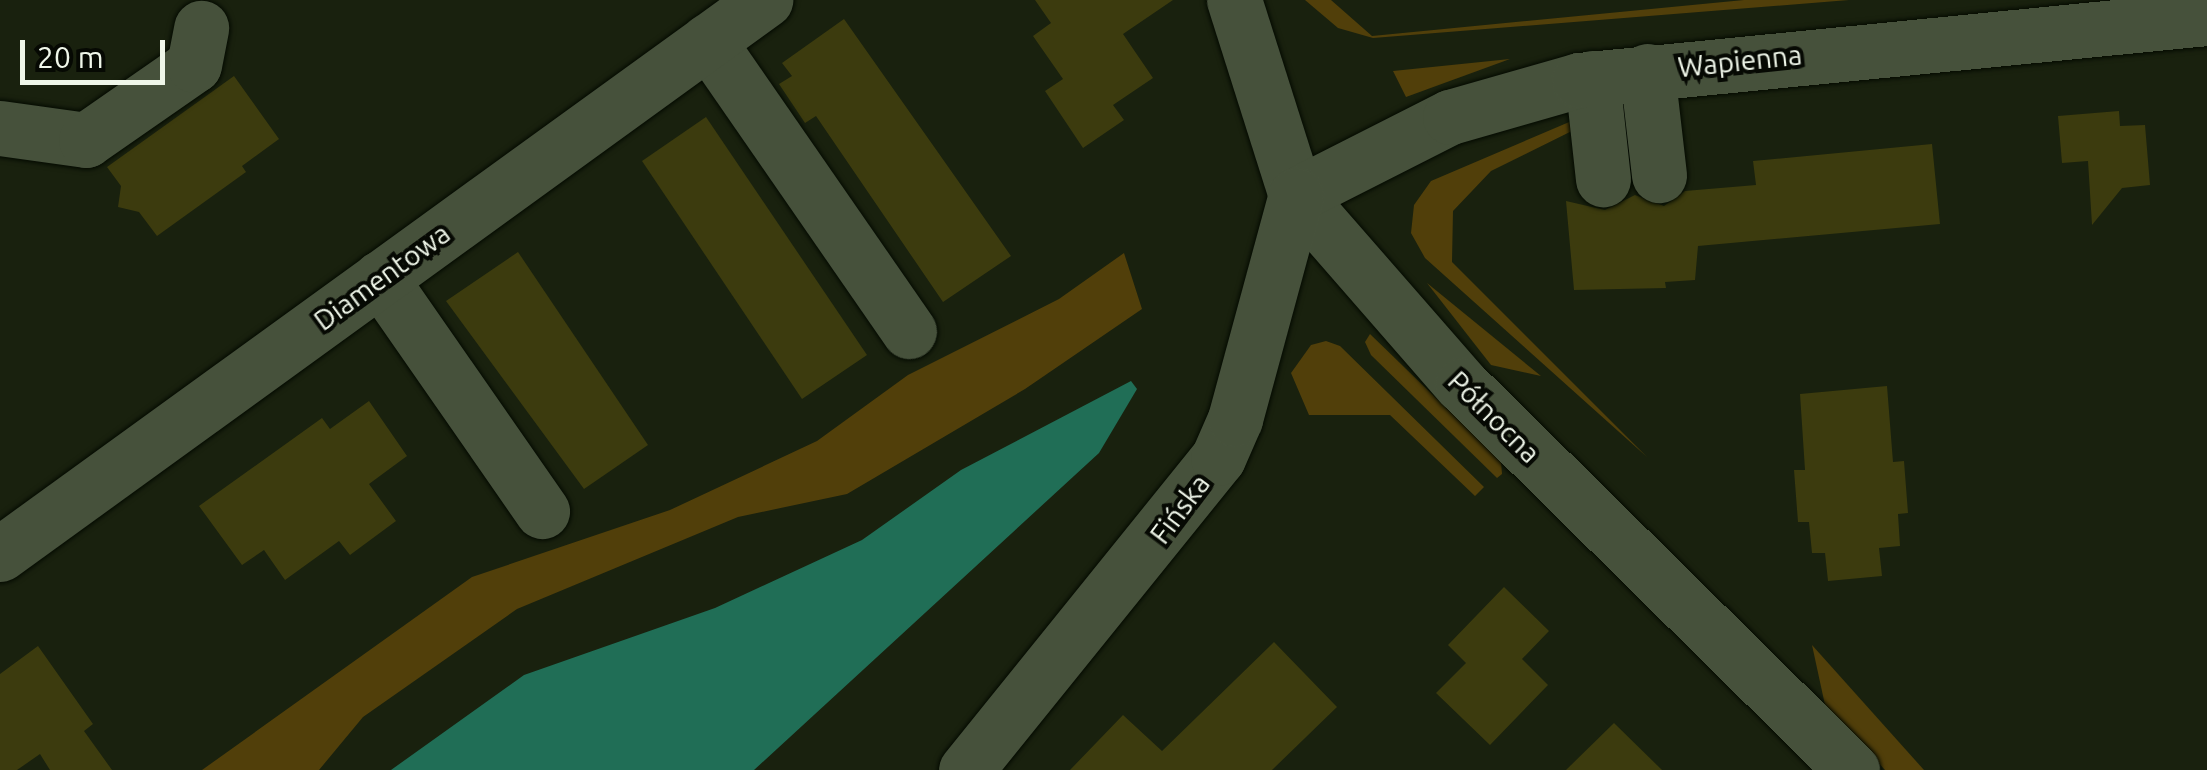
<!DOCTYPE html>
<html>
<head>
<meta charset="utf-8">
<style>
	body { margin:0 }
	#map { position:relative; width:2207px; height:770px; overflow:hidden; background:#19210e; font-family:Ubuntu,sans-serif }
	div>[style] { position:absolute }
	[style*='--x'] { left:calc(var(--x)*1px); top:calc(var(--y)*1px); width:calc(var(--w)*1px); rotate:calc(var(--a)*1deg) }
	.green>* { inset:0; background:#513f0a }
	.water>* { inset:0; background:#206e56 }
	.building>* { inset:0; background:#3c3b0e }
	.roads { filter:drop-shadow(0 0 2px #040a00) drop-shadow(0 0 2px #040a00) }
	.minor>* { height:55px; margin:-27.5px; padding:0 27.5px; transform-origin:27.5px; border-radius:27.5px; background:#46513b }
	span { translate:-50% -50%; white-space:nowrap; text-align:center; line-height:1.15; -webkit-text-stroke:8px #060903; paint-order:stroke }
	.street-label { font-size:28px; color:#eff6e9 }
	.scale { position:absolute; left:20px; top:40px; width:145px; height:45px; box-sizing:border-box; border:5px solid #eff6e9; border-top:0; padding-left:12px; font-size:30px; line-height:35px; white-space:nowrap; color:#eff6e9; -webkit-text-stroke:8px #060903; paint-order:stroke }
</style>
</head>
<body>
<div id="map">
	<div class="green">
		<div style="clip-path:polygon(1305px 0,1331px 0,1372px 36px,1744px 0,1849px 0,1373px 38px,1338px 28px)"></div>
		<div style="clip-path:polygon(1510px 59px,1406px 97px,1393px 71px)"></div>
		<div style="clip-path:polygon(1581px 117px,1586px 124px,1491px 171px,1453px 211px,1452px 262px,1647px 457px,1425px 258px,1411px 233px,1414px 205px,1431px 181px)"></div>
		<div style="clip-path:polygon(1124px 253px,1142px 309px,1025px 389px,847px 494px,738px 517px,517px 609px,363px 717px,319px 770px,202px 770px,472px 577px,670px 510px,817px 441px,908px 375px,1059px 299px)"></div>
		<div style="clip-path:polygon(1427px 283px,1541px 376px,1491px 365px)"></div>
		<div style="clip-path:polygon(1370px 334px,1501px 461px,1502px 474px,1497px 478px,1371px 355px,1365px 342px)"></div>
		<div style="clip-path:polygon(1326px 341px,1340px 346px,1484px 487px,1475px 496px,1390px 415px,1309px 415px,1291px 373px,1311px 345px)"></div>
		<div style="clip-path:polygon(1812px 645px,1924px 770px,1885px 770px,1825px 705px)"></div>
	</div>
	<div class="water">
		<div style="clip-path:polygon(1131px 381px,1137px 389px,1099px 453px,754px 770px,391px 770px,524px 675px,715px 608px,862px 540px,961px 470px)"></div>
	</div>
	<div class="building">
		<div style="clip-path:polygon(1035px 0,1173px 0,1123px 34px,1153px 78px,1113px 105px,1124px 120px,1083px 148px,1045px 91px,1063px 79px,1033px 36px,1051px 23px)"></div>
		<div style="clip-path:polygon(844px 19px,1011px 256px,943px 302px,816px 116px,805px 123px,779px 84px,792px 76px,782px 63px)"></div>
		<div style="clip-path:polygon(234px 76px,279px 139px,242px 166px,246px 172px,157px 236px,139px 212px,118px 207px,121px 186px,107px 167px)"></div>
		<div style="clip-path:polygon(2119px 111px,2120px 126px,2145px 125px,2150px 185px,2122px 188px,2092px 225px,2088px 161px,2062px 163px,2058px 116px)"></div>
		<div style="clip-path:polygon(706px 117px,867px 355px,802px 399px,642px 161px)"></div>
		<div style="clip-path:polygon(1932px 144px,1940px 224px,1698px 246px,1695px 280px,1665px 282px,1666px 288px,1574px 290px,1566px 201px,1605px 210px,1635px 195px,1664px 206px,1685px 191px,1756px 185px,1753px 161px)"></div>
		<div style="clip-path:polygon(518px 252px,648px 445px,584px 489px,446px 301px)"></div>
		<div style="clip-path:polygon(1887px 386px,1893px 462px,1904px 461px,1908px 513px,1898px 514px,1900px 546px,1879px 548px,1882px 576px,1828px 581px,1825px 553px,1812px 553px,1809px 522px,1798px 522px,1794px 470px,1805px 470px,1800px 394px)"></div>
		<div style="clip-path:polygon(369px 401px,407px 456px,369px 484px,396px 521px,350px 555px,339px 541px,285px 580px,264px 550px,242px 565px,199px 506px,322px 418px,330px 429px)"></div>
		<div style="clip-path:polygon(1504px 587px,1549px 631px,1522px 659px,1548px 685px,1490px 745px,1436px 693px,1466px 663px,1448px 645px)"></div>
		<div style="clip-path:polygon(1274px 642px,1337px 707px,1272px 770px,1070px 770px,1123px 715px,1162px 751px)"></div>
		<div style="clip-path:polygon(38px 646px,93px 724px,84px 731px,112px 770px,50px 770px,40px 754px,17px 770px,0 770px,0 674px)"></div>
		<div style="clip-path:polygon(1614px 723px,1662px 770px,1566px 770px)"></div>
	</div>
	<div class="roads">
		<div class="minor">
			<div style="--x:1234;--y:0;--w:205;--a:72.4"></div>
			<div style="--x:1296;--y:195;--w:252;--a:48.9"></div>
			<div style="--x:1462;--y:385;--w:548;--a:44.63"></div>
			<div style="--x:708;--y:41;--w:353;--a:55.3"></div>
			<div style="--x:1647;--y:71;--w:105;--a:83.4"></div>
			<div style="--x:1592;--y:78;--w:102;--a:83.8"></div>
			<div style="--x:0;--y:128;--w:87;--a:7.9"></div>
			<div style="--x:86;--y:140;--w:131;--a:-34.8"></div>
			<div style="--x:194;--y:65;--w:38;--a:-79"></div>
			<div style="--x:1296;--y:195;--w:173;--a:-26.9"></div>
			<div style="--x:1450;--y:117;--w:134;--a:-16"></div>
			<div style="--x:1579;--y:80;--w:631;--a:-5.64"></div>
			<div style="--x:380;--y:278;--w:284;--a:55.2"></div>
			<div style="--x:0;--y:554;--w:945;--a:-35.91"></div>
			<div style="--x:966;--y:770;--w:401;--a:-51.1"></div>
			<div style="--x:1218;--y:458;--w:43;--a:-66.4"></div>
			<div style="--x:1235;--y:419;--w:232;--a:-74.8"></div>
		</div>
	</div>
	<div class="street-label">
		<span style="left:1740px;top:61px;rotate:-6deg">Wapienna</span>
		<span style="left:382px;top:277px;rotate:-36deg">Diamentowa</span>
		<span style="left:1494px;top:417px;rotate:45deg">Północna</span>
		<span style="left:1180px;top:509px;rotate:-53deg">Fińska</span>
	</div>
	<div class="scale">20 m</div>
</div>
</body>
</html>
